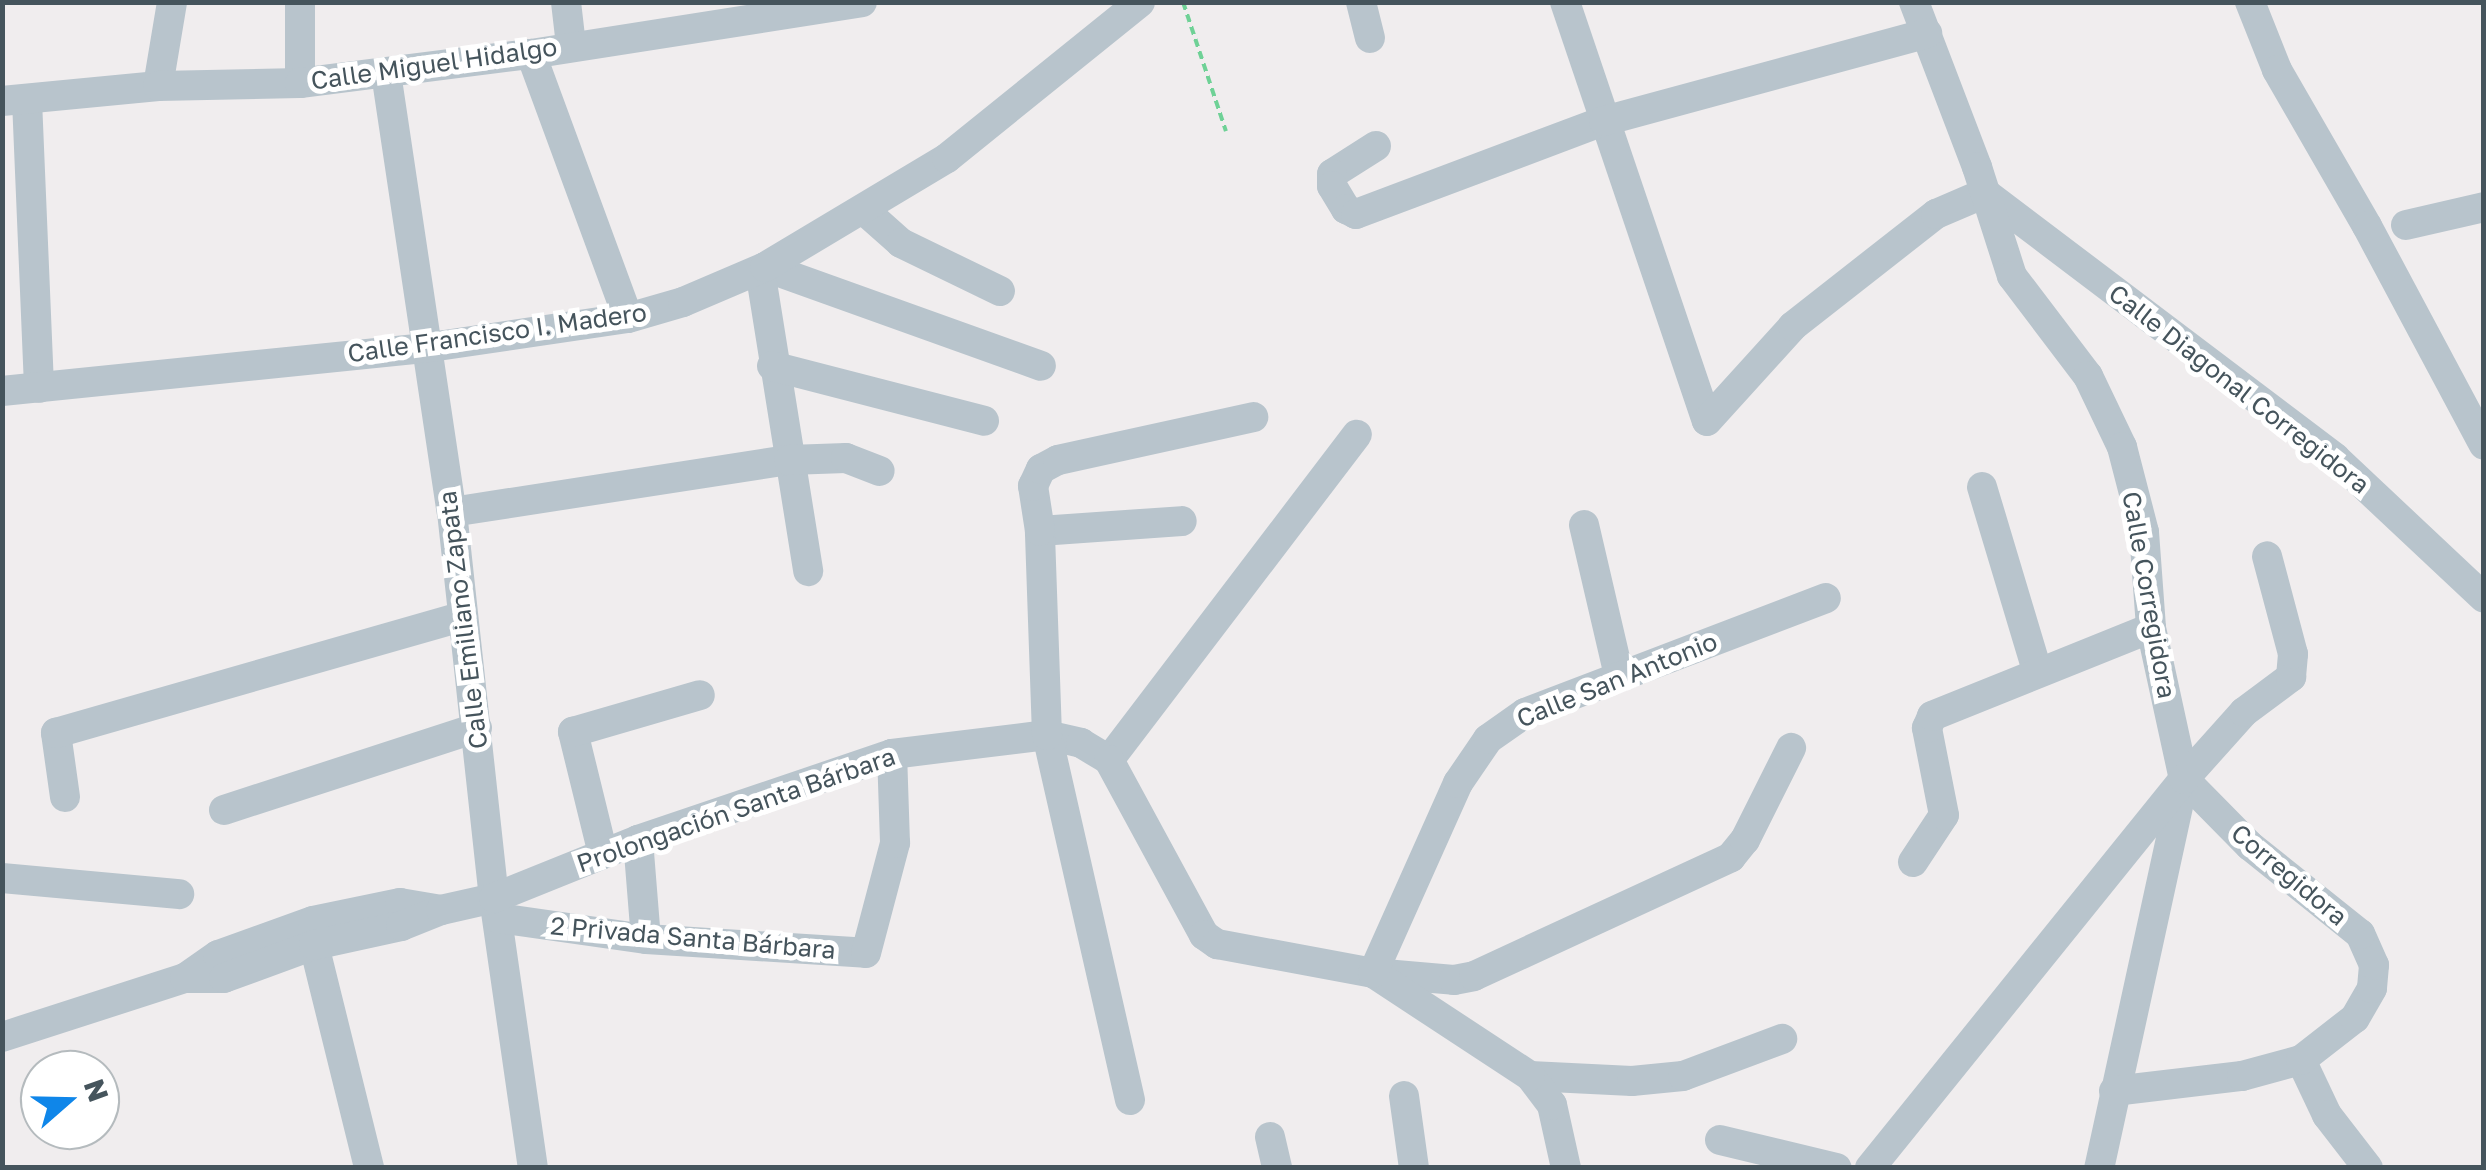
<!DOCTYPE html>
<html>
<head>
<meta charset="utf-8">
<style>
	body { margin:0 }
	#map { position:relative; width:2486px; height:1170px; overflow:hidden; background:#f0edee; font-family:"Golos Text",sans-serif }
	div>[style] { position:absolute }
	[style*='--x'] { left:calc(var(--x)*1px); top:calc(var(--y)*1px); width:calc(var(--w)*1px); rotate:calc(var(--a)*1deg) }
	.path>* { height:4px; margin-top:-2px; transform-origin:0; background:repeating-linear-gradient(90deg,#6fd196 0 8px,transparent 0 13px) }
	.minor>* { height:30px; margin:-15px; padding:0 15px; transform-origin:15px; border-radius:15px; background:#b8c4cc }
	span { translate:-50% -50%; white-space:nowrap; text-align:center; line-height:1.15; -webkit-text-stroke:10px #fff; paint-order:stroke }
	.street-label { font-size:25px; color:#45545c }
	.frame { position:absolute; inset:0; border:5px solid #45545c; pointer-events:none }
	.north { position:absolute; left:20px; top:1050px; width:100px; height:100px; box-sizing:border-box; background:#fff; border:2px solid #b5bbbe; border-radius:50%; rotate:70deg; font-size:28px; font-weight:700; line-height:40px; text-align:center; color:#45545c }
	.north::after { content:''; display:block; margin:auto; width:35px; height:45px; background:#0f86e9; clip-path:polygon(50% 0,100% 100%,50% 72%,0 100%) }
</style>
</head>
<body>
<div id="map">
	<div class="path">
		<div style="--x:1183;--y:2;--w:136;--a:71.6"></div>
	</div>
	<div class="minor">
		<div style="--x:300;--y:2;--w:81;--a:90"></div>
		<div style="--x:566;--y:2;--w:43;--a:83.4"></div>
		<div style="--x:1361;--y:2;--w:37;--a:76"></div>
		<div style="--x:1565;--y:2;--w:442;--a:71.3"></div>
		<div style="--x:1707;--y:421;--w:128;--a:-47.8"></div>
		<div style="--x:1793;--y:326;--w:182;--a:-38.1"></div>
		<div style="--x:1936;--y:214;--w:53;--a:-23.2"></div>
		<div style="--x:1985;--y:193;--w:439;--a:37.1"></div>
		<div style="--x:2335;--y:458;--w:204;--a:43.2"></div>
		<div style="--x:1914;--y:2;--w:177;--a:69.1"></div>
		<div style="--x:1977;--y:167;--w:114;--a:72.2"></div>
		<div style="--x:2012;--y:276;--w:126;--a:52.8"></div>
		<div style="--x:2088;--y:376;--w:79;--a:64.4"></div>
		<div style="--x:2122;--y:447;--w:88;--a:75.5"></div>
		<div style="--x:2144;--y:532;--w:96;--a:85.8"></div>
		<div style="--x:2151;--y:628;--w:155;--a:77.7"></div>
		<div style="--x:2184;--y:779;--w:398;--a:102.3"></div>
		<div style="--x:2250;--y:2;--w:73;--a:68.3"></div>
		<div style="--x:2277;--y:70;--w:180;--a:60"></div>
		<div style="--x:2367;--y:226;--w:248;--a:61.9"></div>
		<div style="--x:531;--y:54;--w:281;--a:69.8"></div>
		<div style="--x:386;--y:73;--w:444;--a:81.5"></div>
		<div style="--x:452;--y:512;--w:388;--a:83.8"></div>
		<div style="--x:494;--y:898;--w:273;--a:81.8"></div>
		<div style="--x:158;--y:86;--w:85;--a:-80.5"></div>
		<div style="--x:27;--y:100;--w:288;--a:87.6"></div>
		<div style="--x:2;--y:101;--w:157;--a:-5.5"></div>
		<div style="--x:158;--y:86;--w:142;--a:-1.2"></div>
		<div style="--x:300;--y:83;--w:233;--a:-7.2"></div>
		<div style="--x:531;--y:54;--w:335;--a:-8.9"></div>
		<div style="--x:1376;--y:146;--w:52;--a:147.5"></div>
		<div style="--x:1332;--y:174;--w:12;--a:90"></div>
		<div style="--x:1332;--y:186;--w:27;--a:59"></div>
		<div style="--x:1346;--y:209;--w:11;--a:27"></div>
		<div style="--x:1356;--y:214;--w:265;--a:-20.6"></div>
		<div style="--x:1604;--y:121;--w:335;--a:-15.2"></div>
		<div style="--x:865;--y:211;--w:48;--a:41.6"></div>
		<div style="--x:901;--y:243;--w:110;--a:25.9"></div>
		<div style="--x:2406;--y:225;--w:80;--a:-13"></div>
		<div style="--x:765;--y:267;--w:293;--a:19.7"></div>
		<div style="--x:760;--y:270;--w:305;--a:80.9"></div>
		<div style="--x:772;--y:366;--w:219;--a:14.5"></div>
		<div style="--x:2;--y:391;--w:424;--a:-5.8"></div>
		<div style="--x:424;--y:348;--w:206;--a:-8.4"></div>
		<div style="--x:628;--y:318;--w:57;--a:-16.2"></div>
		<div style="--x:683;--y:302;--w:89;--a:-23.1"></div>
		<div style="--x:765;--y:267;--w:212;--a:-30.9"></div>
		<div style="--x:947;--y:158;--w:248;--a:-38.9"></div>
		<div style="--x:1982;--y:487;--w:191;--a:73.3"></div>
		<div style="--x:452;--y:512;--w:341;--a:-8.8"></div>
		<div style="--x:789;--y:460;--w:57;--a:-2"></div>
		<div style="--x:846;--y:458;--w:36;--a:21"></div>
		<div style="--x:1584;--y:525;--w:154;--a:76.9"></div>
		<div style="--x:1040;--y:531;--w:142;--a:-4"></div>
		<div style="--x:1109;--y:760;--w:409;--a:-52.7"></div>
		<div style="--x:65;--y:797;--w:65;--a:-98"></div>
		<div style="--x:56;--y:733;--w:421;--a:-16"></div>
		<div style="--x:224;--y:810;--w:266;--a:-18"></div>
		<div style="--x:638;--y:840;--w:99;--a:85.4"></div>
		<div style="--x:603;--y:854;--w:126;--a:-103.8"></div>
		<div style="--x:573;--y:732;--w:132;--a:-16.2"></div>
		<div style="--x:1913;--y:862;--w:56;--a:-56.6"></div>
		<div style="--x:1944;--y:815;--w:89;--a:-101.1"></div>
		<div style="--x:1927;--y:728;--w:13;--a:-67"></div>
		<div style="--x:1932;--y:716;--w:236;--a:-21.9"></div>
		<div style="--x:2;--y:878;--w:178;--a:5.2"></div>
		<div style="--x:498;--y:918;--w:149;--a:8.1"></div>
		<div style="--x:646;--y:939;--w:220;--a:3.6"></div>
		<div style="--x:866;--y:953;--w:114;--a:-75.2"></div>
		<div style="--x:895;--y:843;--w:89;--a:-91.9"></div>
		<div style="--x:314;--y:945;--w:230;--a:76.1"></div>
		<div style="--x:185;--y:978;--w:40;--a:-34.9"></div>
		<div style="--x:218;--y:955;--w:101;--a:-19.7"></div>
		<div style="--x:313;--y:921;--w:89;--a:-11.7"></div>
		<div style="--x:400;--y:903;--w:42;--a:9.7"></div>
		<div style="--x:2;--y:1037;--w:192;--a:-17.9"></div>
		<div style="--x:185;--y:978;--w:39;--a:0"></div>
		<div style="--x:224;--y:978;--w:96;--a:-20.1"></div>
		<div style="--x:314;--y:945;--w:89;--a:-12.3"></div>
		<div style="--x:401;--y:926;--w:43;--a:-21.8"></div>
		<div style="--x:441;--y:910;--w:54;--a:-12.8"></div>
		<div style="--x:494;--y:898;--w:155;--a:-21.9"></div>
		<div style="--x:638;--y:840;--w:268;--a:-18.7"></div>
		<div style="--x:892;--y:754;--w:156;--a:-7"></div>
		<div style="--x:1047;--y:735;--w:35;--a:13"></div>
		<div style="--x:1081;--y:743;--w:33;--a:31"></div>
		<div style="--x:1109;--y:760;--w:199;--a:61.5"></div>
		<div style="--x:1204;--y:935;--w:16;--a:35"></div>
		<div style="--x:1217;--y:944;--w:159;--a:10.5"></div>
		<div style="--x:1373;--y:973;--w:81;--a:4.9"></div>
		<div style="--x:1454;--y:980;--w:20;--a:-11"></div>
		<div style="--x:1474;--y:976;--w:283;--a:-24.8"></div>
		<div style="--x:1731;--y:857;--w:22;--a:-51"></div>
		<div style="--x:1745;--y:840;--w:103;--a:-63.4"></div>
		<div style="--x:2301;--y:1060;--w:61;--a:64.7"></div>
		<div style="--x:2327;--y:1115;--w:67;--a:52.3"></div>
		<div style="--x:1530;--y:1076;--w:102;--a:2.8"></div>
		<div style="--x:1632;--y:1081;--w:51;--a:-5.6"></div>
		<div style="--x:1683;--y:1076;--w:106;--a:-20.5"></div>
		<div style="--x:2114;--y:1091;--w:129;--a:-6.7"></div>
		<div style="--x:2242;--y:1076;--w:61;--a:-15.2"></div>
		<div style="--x:2301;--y:1060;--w:68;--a:-37.9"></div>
		<div style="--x:2355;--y:1018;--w:34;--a:-60"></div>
		<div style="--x:2372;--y:988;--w:23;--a:-85"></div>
		<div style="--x:2374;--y:965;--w:34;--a:-114"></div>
		<div style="--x:2360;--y:934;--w:141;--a:-141.3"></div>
		<div style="--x:2250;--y:846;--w:94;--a:-134.6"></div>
		<div style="--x:1404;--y:1096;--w:73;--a:82.1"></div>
		<div style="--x:1130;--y:1100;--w:374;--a:-102.8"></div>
		<div style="--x:1047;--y:735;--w:204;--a:-92"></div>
		<div style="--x:1040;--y:531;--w:46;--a:-98.8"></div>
		<div style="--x:1033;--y:486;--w:19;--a:-65"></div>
		<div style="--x:1041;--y:469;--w:19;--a:-28"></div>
		<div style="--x:1058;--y:460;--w:200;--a:-12.4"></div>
		<div style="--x:1270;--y:1137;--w:32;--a:77"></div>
		<div style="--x:1720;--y:1140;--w:120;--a:13.5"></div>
		<div style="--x:1566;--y:1168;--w:65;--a:-102.5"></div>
		<div style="--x:1552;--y:1105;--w:36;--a:-127"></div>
		<div style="--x:1530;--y:1076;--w:188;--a:-146.7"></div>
		<div style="--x:1373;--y:973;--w:208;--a:-65.9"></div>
		<div style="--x:1458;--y:783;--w:53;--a:-55.7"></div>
		<div style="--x:1488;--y:739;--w:45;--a:-35.1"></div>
		<div style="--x:1525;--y:713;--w:322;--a:-20.9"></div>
		<div style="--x:1870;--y:1168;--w:500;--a:-51.1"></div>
		<div style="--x:2184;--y:779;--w:90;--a:-48.2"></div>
		<div style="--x:2244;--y:712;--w:59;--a:-36.7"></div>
		<div style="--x:2291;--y:677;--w:23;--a:-85"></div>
		<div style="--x:2293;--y:654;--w:101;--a:-104.9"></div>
	</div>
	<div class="street-label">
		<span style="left:434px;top:64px;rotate:-8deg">Calle Miguel Hidalgo</span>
		<span style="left:497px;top:333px;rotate:-8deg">Calle Francisco I. Madero</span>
		<span style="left:2239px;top:389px;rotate:38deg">Calle Diagonal Corregidora</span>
		<span style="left:2149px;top:595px;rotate:80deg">Calle Corregidora</span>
		<span style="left:463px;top:620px;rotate:-97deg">Calle Emiliano Zapata</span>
		<span style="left:1617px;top:680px;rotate:-22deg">Calle San Antonio</span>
		<span style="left:736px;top:810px;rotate:-19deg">Prolongación Santa Bárbara</span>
		<span style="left:2289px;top:875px;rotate:40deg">Corregidora</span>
		<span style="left:693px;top:938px;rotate:5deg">2 Privada Santa Bárbara</span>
	</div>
	<div class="frame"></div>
	<div class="north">N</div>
</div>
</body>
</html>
